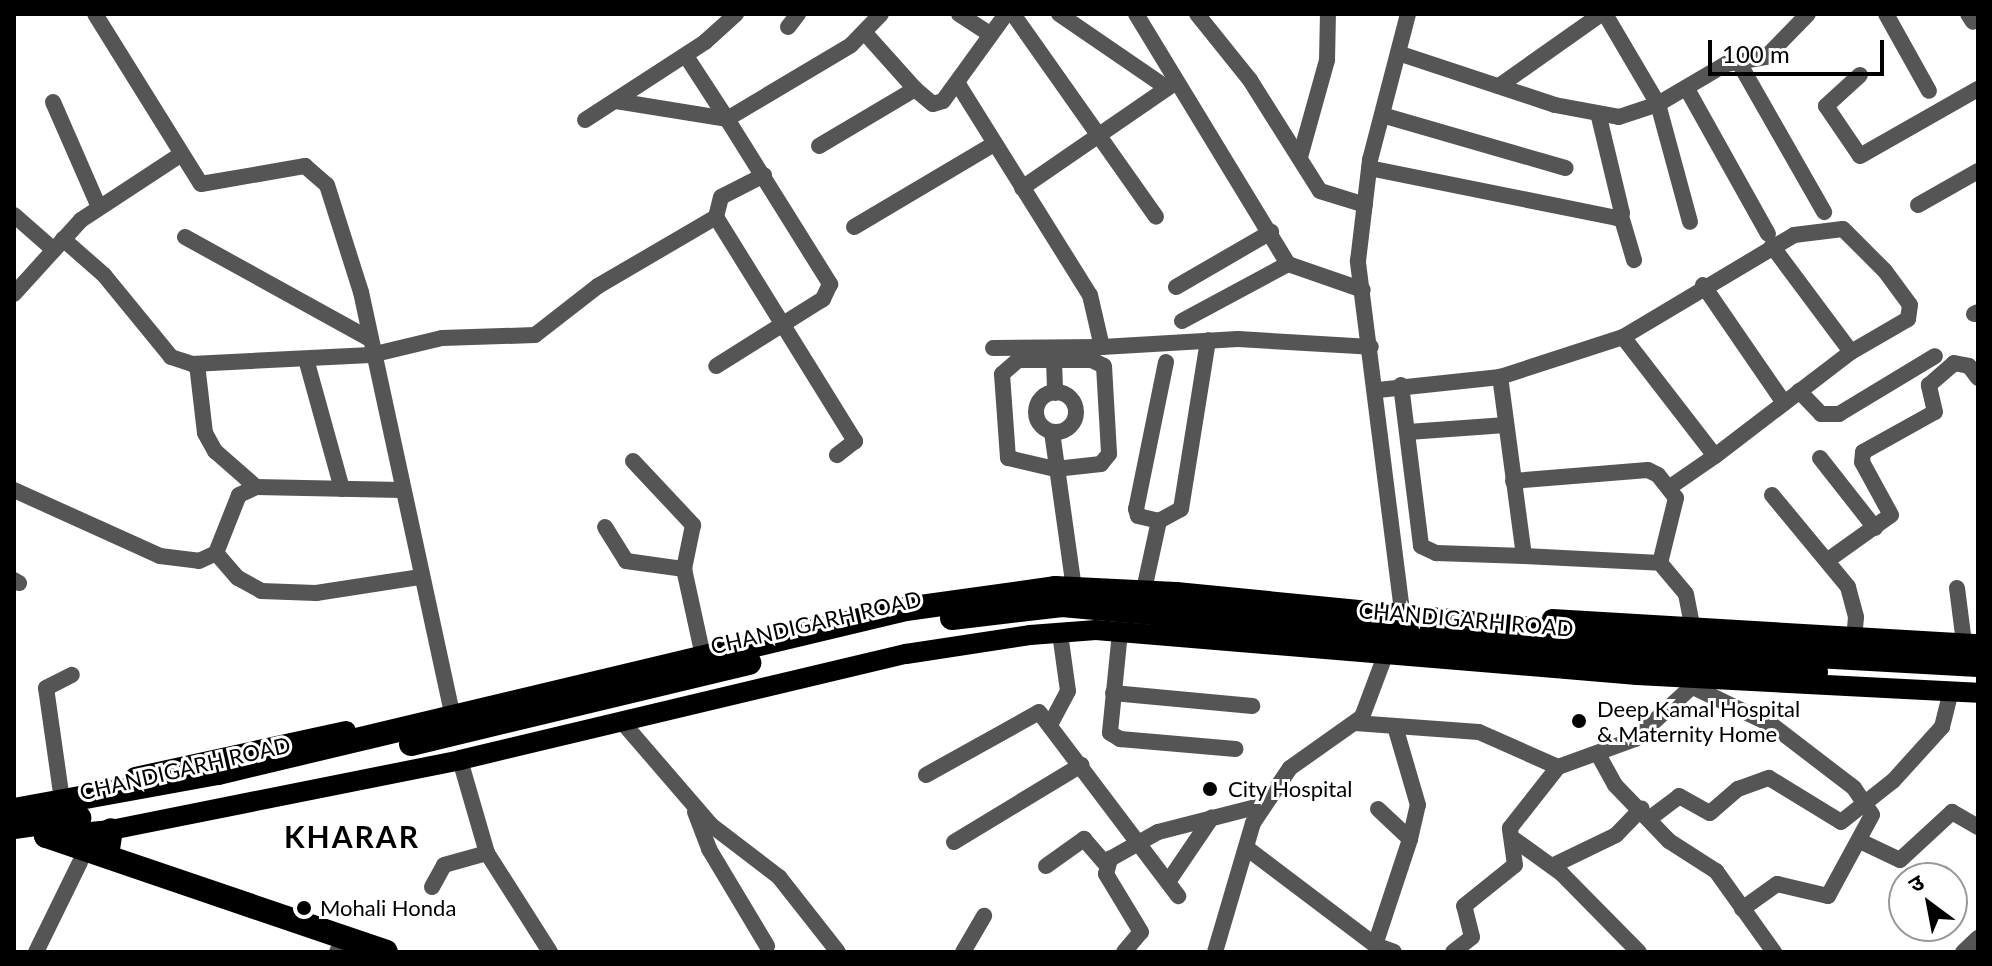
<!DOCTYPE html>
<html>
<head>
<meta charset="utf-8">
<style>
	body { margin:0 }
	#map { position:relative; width:1992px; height:966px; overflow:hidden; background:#fff; font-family:Lato,"Noto Sans Devanagari",sans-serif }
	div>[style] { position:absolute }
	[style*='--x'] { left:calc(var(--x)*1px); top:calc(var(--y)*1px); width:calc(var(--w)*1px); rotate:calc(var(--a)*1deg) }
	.minor>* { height:16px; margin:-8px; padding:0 8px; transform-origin:8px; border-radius:8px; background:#555 }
	.minor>.ring { margin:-8px; padding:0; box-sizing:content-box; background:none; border:16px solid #555; border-radius:50% }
	.major>* { height:20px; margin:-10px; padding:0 10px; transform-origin:10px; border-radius:10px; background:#000 }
	.highway>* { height:24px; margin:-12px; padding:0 12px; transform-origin:12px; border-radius:12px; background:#000 }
	.dots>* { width:22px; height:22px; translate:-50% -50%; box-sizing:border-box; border:4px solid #fff; border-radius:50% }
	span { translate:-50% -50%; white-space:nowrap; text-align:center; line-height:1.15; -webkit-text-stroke:6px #fff; paint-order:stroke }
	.street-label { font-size:22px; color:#000 }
	.poi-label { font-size:22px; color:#000 }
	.left { translate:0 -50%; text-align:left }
	.district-label { font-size:30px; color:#000; font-weight:700; letter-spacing:2px }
	.frame { position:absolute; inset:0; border:16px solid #000; pointer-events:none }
	.north { position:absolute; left:1888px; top:862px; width:80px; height:80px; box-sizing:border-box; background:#fff; border:2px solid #999; border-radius:50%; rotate:328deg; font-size:22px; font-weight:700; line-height:32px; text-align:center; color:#000 }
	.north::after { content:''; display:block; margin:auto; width:28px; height:36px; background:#000; clip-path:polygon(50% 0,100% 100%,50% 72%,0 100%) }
	.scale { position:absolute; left:1708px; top:40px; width:176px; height:36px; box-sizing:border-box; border:4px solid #000; border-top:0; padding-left:10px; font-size:24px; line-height:28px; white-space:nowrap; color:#000; -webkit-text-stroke:6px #fff; paint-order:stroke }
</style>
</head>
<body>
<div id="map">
	<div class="minor">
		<div style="--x:95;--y:14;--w:200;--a:58.1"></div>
		<div style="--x:201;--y:184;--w:106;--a:-9.8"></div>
		<div style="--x:305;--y:166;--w:29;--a:41"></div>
		<div style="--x:327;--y:185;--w:112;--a:72.4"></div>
		<div style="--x:361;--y:292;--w:425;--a:77.8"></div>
		<div style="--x:959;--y:14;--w:38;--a:33"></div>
		<div style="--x:1013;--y:14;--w:248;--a:54.8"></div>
		<div style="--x:1059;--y:14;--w:131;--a:34.4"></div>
		<div style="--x:1136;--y:14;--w:293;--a:58.7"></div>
		<div style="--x:1288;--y:264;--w:79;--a:19.1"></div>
		<div style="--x:1197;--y:14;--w:85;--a:51.2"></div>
		<div style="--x:1250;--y:80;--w:131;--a:57.8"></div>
		<div style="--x:1320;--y:191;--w:47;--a:17.3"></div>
		<div style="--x:1605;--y:14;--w:104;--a:59.5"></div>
		<div style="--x:1658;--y:104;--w:122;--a:74.8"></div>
		<div style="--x:1886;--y:14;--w:88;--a:60.8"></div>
		<div style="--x:1968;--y:14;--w:9;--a:58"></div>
		<div style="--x:788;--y:27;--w:16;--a:-52"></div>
		<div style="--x:865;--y:33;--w:75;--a:48.2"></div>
		<div style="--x:1398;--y:53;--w:165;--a:18.3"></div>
		<div style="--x:1555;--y:105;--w:65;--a:10.6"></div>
		<div style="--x:1619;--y:117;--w:41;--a:-18.4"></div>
		<div style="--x:1658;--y:104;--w:79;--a:-30.5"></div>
		<div style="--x:1726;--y:64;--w:41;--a:-9.9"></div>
		<div style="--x:1766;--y:57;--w:60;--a:-45.7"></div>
		<div style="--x:686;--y:56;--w:75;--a:56.9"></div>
		<div style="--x:727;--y:119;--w:144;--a:-30.8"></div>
		<div style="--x:851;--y:45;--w:43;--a:-45.9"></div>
		<div style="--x:1738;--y:61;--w:174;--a:60.3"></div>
		<div style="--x:1860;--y:75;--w:46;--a:137.6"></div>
		<div style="--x:1826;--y:106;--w:60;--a:55.8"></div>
		<div style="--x:1860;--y:156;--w:136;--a:-29.6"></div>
		<div style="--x:958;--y:84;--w:249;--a:58"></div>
		<div style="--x:1090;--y:295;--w:53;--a:77"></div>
		<div style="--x:1102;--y:347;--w:136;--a:-3.4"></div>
		<div style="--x:1238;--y:339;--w:133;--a:3.4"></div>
		<div style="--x:1499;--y:86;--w:125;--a:-35.2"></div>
		<div style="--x:1687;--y:89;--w:166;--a:60.8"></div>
		<div style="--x:616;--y:101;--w:112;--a:9.2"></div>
		<div style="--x:727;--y:119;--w:195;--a:58"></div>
		<div style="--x:830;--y:284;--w:17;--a:115"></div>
		<div style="--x:823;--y:299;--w:126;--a:147.9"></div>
		<div style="--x:53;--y:102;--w:112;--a:66.4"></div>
		<div style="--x:1382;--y:115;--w:191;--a:16.1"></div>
		<div style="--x:585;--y:120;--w:143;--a:-33"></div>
		<div style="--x:705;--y:42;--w:42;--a:-42.1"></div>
		<div style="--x:819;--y:146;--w:112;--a:-30.7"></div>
		<div style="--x:915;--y:89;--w:23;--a:40"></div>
		<div style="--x:933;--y:104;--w:10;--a:-17"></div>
		<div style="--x:943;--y:101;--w:107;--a:-54.1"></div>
		<div style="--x:1300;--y:157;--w:101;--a:-74.4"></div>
		<div style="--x:1327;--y:60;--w:46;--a:-88.8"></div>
		<div style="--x:1369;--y:168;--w:253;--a:11.4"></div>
		<div style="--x:1617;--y:218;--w:7;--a:-45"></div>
		<div style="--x:1622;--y:213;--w:99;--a:-103.5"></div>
		<div style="--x:764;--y:175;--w:48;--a:152.9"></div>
		<div style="--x:721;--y:197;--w:21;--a:104"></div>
		<div style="--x:716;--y:217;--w:264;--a:58.2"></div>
		<div style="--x:855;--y:441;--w:23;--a:142"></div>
		<div style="--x:1022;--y:188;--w:186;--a:-34.5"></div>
		<div style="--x:1918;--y:205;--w:69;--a:-29.5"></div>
		<div style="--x:14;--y:215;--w:53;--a:41.2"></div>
		<div style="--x:1621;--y:216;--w:46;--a:73.5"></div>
		<div style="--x:854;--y:227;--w:163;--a:-30.7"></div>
		<div style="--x:185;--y:237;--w:209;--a:28.9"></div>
		<div style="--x:63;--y:239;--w:55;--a:41.3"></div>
		<div style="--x:104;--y:275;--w:106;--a:50.7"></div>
		<div style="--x:171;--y:357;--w:22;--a:18"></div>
		<div style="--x:192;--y:364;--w:179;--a:-2.9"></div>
		<div style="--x:371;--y:355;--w:73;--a:-13.5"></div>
		<div style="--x:442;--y:338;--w:93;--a:-1.8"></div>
		<div style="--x:535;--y:335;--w:80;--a:-37.9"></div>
		<div style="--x:598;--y:286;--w:137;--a:-30.3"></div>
		<div style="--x:1772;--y:246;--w:132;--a:53.3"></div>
		<div style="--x:1703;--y:285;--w:143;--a:55.5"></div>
		<div style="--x:1176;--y:287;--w:110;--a:-30.1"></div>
		<div style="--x:14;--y:294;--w:100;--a:-47.8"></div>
		<div style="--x:81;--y:220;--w:118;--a:-33.3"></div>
		<div style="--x:1974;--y:314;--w:4;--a:-27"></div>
		<div style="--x:1182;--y:321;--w:120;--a:-28.3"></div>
		<div style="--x:1623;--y:337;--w:199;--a:-30.8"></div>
		<div style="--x:1794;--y:235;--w:49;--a:-7"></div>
		<div style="--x:1843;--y:229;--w:59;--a:45"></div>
		<div style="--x:1885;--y:271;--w:42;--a:53.7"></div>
		<div style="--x:1910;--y:305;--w:14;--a:98"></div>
		<div style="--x:1908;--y:319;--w:66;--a:149.9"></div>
		<div style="--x:1851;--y:352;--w:171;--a:142.6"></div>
		<div style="--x:993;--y:348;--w:109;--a:-0.5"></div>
		<div style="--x:306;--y:359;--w:135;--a:74.5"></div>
		<div style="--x:1018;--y:360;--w:74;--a:0"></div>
		<div style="--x:1092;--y:360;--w:13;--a:27"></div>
		<div style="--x:1104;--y:366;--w:88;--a:86.7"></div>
		<div style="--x:1109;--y:454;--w:13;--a:129"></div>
		<div style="--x:1101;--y:464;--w:46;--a:173.8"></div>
		<div style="--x:1055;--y:469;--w:48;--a:-166.8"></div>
		<div style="--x:1008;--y:458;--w:84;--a:-94.1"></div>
		<div style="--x:1002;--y:374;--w:21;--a:-41"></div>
		<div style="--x:1054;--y:360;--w:33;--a:88"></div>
		<div style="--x:1166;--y:362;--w:150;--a:101.5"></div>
		<div style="--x:1136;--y:509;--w:7;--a:74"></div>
		<div style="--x:1138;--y:516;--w:22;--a:13"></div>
		<div style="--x:1159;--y:521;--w:25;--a:-29"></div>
		<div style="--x:1181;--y:509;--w:171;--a:-80.9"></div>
		<div style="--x:197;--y:364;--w:69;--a:83.4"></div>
		<div style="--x:205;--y:433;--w:21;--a:61"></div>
		<div style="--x:215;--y:451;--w:55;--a:41.3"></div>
		<div style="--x:1401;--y:385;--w:162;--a:82.9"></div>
		<div style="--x:1421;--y:546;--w:17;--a:25"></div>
		<div style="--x:1436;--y:553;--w:88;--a:2"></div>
		<div style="--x:1524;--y:556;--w:181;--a:-97.6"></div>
		<div style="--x:1378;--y:390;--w:123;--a:-6.1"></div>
		<div style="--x:1500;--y:377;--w:129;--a:-18"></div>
		<div style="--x:1623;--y:337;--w:150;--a:52.3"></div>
		<div style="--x:1715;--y:456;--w:55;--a:145.4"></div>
		<div style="--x:1799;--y:391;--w:32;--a:46"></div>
		<div style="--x:1821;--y:414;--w:18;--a:0"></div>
		<div style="--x:1839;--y:414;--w:112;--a:-31.1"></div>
		<div class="ring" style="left:1036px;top:392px;width:24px;height:24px"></div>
		<div style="--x:1052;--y:432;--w:151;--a:82"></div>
		<div style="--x:1408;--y:432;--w:98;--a:-4.1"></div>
		<div style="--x:1820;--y:458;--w:89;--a:51.8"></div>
		<div style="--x:633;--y:461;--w:88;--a:46.8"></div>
		<div style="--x:693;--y:525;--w:45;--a:101.6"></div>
		<div style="--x:1513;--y:481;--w:135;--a:-4.7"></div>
		<div style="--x:1648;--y:470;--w:11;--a:27"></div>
		<div style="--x:1658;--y:475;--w:29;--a:52"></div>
		<div style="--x:1676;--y:498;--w:67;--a:103.8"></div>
		<div style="--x:14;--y:490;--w:160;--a:24.3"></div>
		<div style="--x:160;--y:556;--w:39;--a:7"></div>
		<div style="--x:199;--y:561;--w:19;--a:-25"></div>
		<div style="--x:216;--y:553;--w:62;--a:-68.4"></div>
		<div style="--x:239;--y:495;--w:19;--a:-25"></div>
		<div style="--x:256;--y:487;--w:145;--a:1.2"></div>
		<div style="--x:1772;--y:495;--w:119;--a:50.4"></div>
		<div style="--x:1848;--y:587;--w:31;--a:75"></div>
		<div style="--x:1856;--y:617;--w:21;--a:95"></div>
		<div style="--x:605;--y:527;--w:40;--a:58"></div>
		<div style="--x:626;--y:561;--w:59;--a:7.9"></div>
		<div style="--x:684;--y:569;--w:80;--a:77.7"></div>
		<div style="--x:216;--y:553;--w:33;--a:49"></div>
		<div style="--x:238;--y:578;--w:26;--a:29"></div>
		<div style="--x:261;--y:591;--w:55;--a:2.1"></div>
		<div style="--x:316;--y:593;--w:106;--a:-8.7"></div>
		<div style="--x:1524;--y:556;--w:136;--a:2.9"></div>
		<div style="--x:1660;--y:563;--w:40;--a:50"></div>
		<div style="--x:1686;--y:594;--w:37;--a:79"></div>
		<div style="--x:1828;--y:560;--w:77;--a:-35.5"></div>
		<div style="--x:1891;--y:515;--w:60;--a:-118.7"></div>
		<div style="--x:1862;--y:462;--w:10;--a:-84"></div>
		<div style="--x:1863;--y:452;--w:82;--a:-29.1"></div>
		<div style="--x:1935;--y:412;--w:28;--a:-103"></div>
		<div style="--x:1929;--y:385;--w:33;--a:-41"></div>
		<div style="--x:1954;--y:363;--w:15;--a:11"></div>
		<div style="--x:1969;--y:366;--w:15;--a:53"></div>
		<div style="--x:14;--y:580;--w:6;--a:31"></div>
		<div style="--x:1145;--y:585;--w:66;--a:-77.7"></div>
		<div style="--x:1957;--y:588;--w:55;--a:82.7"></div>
		<div style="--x:1397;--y:623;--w:20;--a:-79"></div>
		<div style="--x:1401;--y:603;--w:345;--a:-97.2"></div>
		<div style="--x:1358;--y:261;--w:102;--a:-83.2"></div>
		<div style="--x:1370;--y:160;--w:151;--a:-75.4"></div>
		<div style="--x:1120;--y:632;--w:101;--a:95.7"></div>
		<div style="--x:1110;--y:733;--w:12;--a:31"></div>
		<div style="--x:1120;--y:739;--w:116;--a:4.9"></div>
		<div style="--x:1693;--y:687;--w:88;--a:25.7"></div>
		<div style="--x:1772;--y:725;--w:103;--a:37.5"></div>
		<div style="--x:1854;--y:788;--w:32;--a:56"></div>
		<div style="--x:1872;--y:815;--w:92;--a:118.5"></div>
		<div style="--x:1828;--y:896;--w:52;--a:-166.8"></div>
		<div style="--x:1777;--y:884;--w:43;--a:144.5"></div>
		<div style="--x:1113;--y:693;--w:140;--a:5.3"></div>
		<div style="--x:623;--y:723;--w:135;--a:49.2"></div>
		<div style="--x:711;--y:825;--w:86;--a:37.4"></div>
		<div style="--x:779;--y:877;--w:95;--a:51.8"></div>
		<div style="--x:1051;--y:723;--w:36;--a:-62"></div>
		<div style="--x:1068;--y:691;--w:59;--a:-97.9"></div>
		<div style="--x:1355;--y:723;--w:124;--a:4.2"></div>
		<div style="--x:1479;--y:732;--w:86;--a:23.9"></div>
		<div style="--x:1558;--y:767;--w:82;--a:-20"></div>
		<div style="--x:1635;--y:739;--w:87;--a:-42.7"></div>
		<div style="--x:1599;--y:756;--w:33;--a:61"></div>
		<div style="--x:1615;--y:785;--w:78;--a:46"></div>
		<div style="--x:1669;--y:841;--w:56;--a:32.6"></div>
		<div style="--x:1716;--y:871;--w:100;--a:54.4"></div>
		<div style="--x:460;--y:760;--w:97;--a:73.8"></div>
		<div style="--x:487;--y:853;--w:117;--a:57.5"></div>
		<div style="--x:926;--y:775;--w:129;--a:-29.1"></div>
		<div style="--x:1039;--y:712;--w:231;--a:52.9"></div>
		<div style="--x:61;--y:793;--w:106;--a:-98.1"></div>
		<div style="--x:46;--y:688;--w:29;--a:-27"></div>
		<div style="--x:1378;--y:809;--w:44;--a:43.2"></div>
		<div style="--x:1410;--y:839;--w:35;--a:-77"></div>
		<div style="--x:1418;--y:805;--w:78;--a:-106.3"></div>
		<div style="--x:695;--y:812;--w:40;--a:69"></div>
		<div style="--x:709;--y:849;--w:113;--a:59.1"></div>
		<div style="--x:1649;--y:819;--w:38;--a:-37"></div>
		<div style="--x:1679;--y:796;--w:35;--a:29"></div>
		<div style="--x:1710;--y:813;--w:37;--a:-41"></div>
		<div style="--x:1738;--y:789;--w:33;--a:-20"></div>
		<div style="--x:1769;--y:778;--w:84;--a:31.4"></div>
		<div style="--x:1841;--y:822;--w:66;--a:-38.3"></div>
		<div style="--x:1893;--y:781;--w:73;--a:-47.8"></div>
		<div style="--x:1942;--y:727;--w:36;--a:-76"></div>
		<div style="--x:1515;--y:840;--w:57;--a:35.7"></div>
		<div style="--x:1561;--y:873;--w:111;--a:45.4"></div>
		<div style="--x:954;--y:842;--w:149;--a:-31.2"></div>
		<div style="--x:1862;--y:842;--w:42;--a:25.3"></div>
		<div style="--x:1900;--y:860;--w:71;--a:-42.7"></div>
		<div style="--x:1952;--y:812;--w:30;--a:30"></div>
		<div style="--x:1248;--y:849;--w:159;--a:37.1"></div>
		<div style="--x:1375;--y:945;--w:20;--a:20"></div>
		<div style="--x:1046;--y:866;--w:47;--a:-35.4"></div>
		<div style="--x:1084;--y:839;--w:33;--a:49"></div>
		<div style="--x:1552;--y:866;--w:71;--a:-25.8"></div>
		<div style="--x:1616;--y:835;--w:37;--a:-46"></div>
		<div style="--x:1168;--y:882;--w:78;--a:-55.9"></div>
		<div style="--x:432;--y:887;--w:25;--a:-61"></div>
		<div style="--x:444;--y:865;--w:45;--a:-15.6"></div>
		<div style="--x:1375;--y:945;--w:112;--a:-71.7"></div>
		<div style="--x:36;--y:952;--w:100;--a:-63.9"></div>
		<div style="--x:337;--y:952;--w:2;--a:-63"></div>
		<div style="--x:963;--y:952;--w:42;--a:-59.7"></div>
		<div style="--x:1124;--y:952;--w:26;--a:-50"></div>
		<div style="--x:1141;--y:932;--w:68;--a:-121.1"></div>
		<div style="--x:1106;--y:874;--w:16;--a:-75"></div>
		<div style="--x:1110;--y:859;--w:55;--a:-29.4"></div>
		<div style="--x:1158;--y:832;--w:108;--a:-14.4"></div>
		<div style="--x:1215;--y:952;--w:134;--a:-73.6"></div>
		<div style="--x:1253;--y:823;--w:66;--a:-56.1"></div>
		<div style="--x:1290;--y:768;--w:88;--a:-35.3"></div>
		<div style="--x:1362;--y:717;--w:77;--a:-69.4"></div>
		<div style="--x:1453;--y:952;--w:24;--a:-38"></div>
		<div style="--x:1472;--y:937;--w:32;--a:-104"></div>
		<div style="--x:1464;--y:906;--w:65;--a:-38.8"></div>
		<div style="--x:1515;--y:865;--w:37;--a:-98"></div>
		<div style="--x:1510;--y:828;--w:78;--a:-51.8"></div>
		<div style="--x:1963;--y:952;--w:21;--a:-43"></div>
	</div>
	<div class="major">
		<div style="--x:1552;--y:619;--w:427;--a:3.4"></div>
		<div style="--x:135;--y:777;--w:216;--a:-12.3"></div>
		<div style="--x:50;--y:836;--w:61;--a:-5.6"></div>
		<div style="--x:111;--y:830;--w:356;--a:-11.3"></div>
		<div style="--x:460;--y:760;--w:458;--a:-13.4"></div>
		<div style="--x:906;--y:654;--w:125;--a:-8.7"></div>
		<div style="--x:1030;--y:635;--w:66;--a:-4.3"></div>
		<div style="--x:1096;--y:630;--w:543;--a:4.75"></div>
		<div style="--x:1637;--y:675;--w:341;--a:3"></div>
	</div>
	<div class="highway">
		<div style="--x:952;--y:618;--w:111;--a:-6.7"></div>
		<div style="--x:1062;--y:605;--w:757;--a:5.08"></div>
		<div style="--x:411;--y:744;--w:348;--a:-13.5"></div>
		<div style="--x:14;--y:810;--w:207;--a:-10.3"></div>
		<div style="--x:218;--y:773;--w:707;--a:-13.41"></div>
		<div style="--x:906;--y:609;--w:150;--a:-8"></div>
		<div style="--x:1055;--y:588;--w:121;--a:2.8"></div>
		<div style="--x:1176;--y:594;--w:625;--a:5.6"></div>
		<div style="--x:1798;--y:655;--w:180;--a:3.2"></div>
		<div style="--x:40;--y:816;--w:21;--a:73"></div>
		<div style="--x:46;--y:836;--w:359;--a:18.8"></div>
		<div style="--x:14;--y:827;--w:66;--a:-7.9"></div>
		<div style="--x:107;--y:855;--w:25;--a:-81"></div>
	</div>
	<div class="dots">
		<div style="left:1579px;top:721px;background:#000"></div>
		<div style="left:1210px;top:789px;background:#000"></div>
		<div style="left:304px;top:908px;background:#000"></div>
	</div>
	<div class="street-label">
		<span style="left:1466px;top:619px;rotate:5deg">CHANDIGARH ROAD</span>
		<span style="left:816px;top:622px;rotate:-13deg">CHANDIGARH ROAD</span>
		<span style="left:185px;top:768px;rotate:-13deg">CHANDIGARH ROAD</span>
	</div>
	<div class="poi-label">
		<span class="left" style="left:1597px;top:721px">Deep Kamal Hospital<br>&amp; Maternity Home</span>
		<span class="left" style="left:1228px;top:789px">City Hospital</span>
		<span class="left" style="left:320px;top:908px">Mohali Honda</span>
	</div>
	<div class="district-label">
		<span style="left:352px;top:836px">KHARAR</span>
	</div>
	<div class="frame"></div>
	<div class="north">उ</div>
	<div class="scale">100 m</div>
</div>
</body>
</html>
